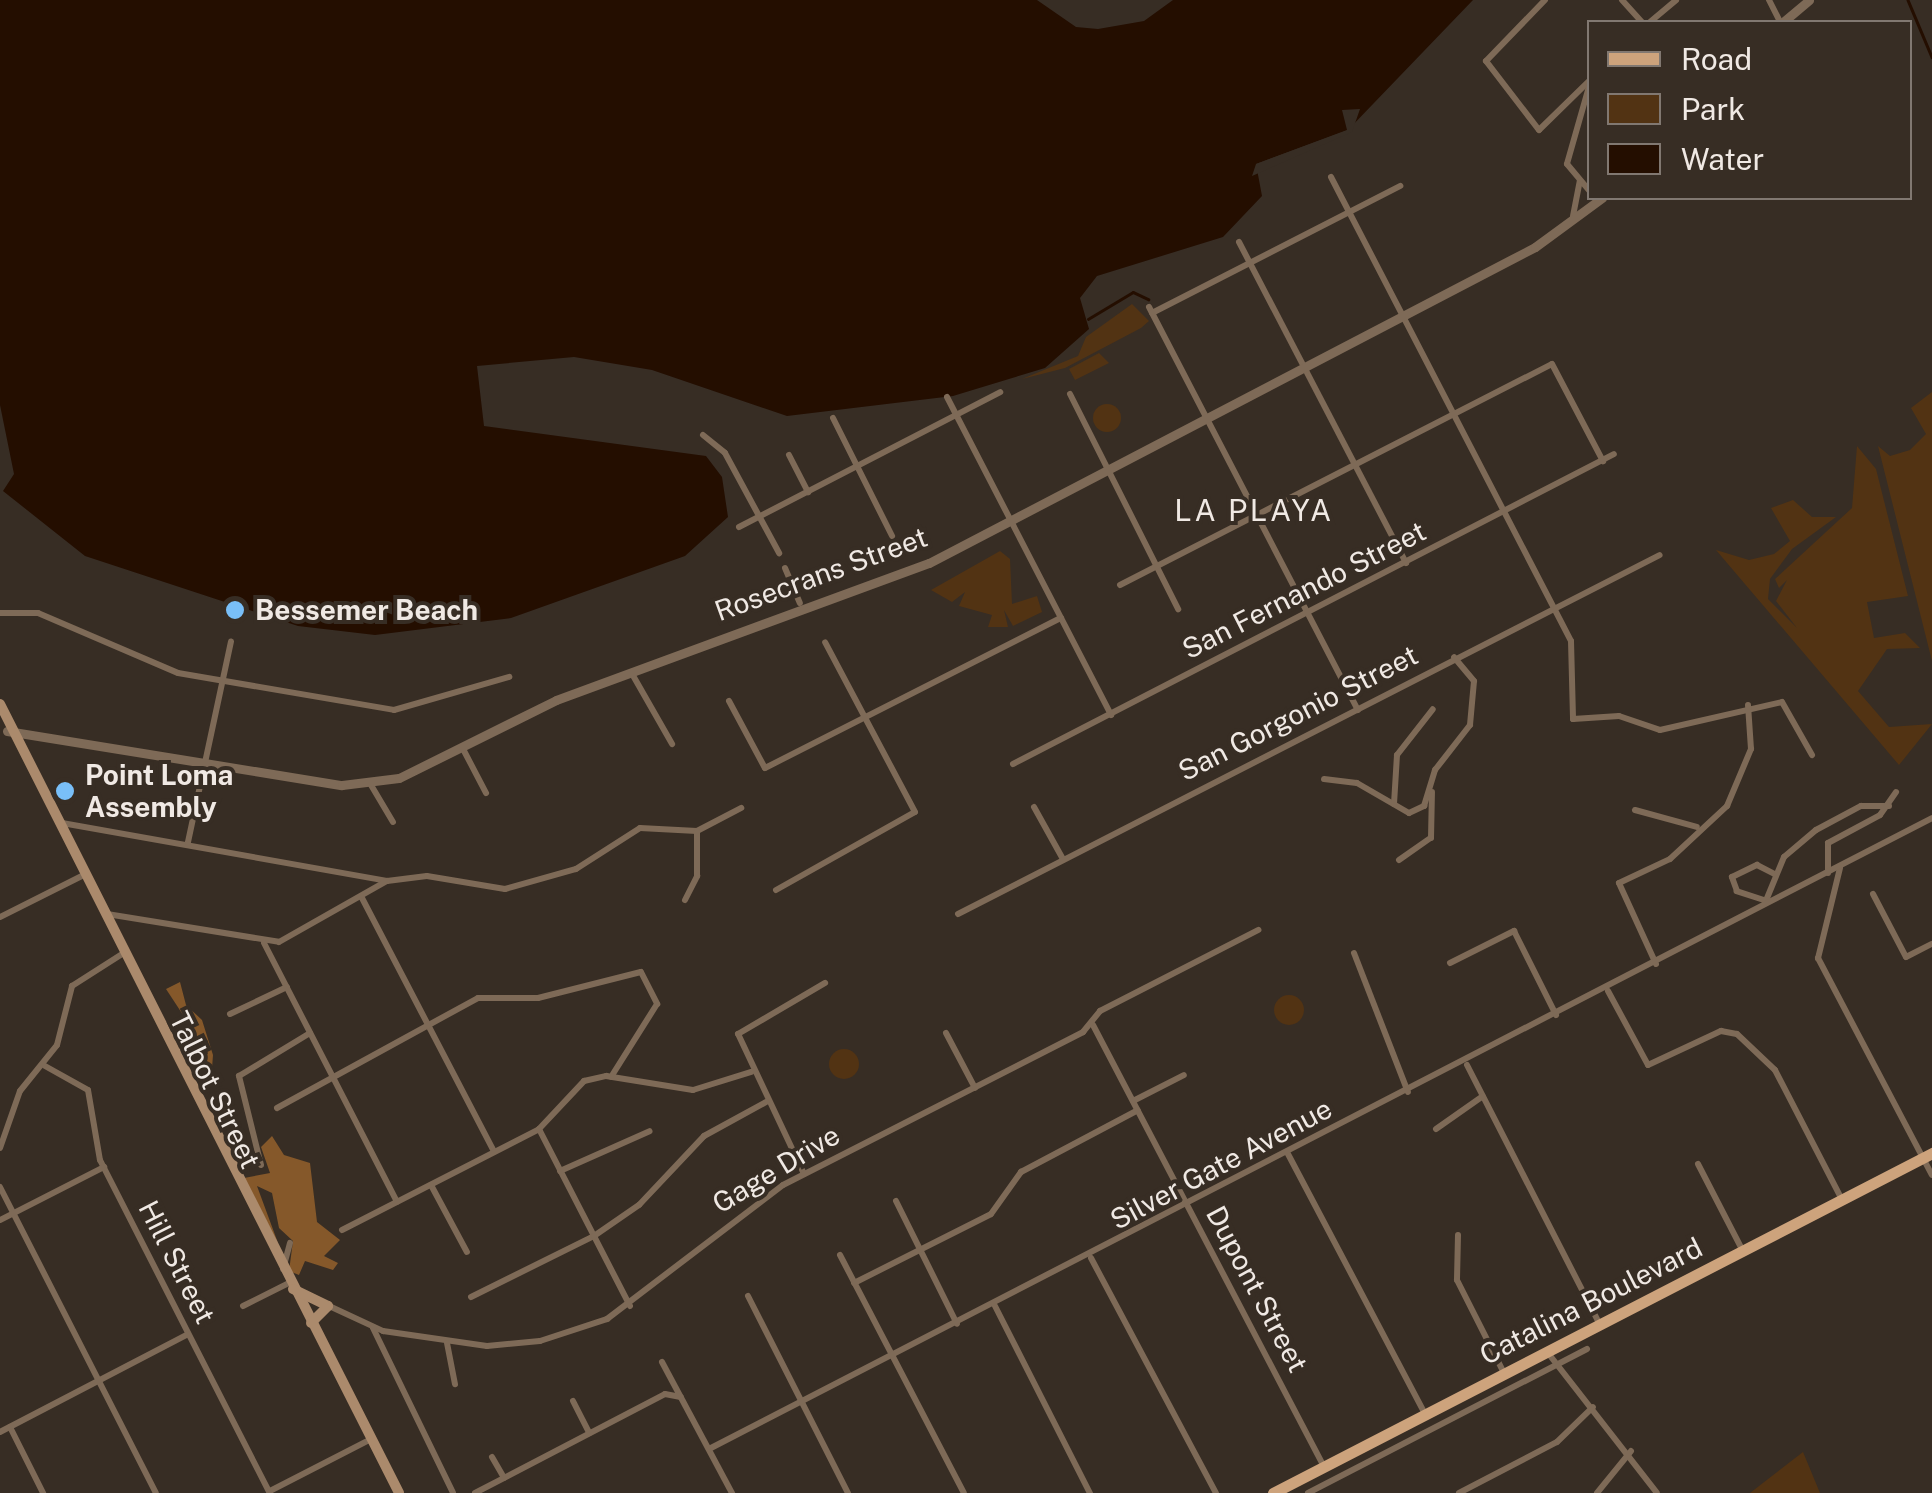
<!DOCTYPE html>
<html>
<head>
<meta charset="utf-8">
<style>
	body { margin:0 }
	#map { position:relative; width:1932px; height:1493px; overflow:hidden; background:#372d24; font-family:"Public Sans",sans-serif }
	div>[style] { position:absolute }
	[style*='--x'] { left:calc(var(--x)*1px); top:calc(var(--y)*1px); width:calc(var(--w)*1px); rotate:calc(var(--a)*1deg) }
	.green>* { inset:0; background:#523313 }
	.round { border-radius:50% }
	.forest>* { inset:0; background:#85582a }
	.water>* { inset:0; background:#240e00 }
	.pier>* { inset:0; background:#372d24 }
	.stream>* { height:2.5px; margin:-1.25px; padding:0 1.25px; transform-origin:1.25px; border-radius:1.25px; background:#240e00 }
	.minor>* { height:6px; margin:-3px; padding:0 3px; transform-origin:3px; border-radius:3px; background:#7e6a57 }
	.tertiary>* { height:9px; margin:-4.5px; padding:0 4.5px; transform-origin:4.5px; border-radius:4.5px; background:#7e6a57 }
	.secondary>* { height:10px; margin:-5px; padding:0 5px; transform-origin:5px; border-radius:5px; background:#ab8a6c }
	.primary>* { height:11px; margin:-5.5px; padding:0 5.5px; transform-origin:5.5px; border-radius:5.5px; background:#cda37c }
	.dots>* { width:28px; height:28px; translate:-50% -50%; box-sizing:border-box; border:5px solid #372d24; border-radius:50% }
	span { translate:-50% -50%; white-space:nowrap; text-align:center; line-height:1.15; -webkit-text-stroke:8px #372d24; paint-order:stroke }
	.street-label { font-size:28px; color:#f0e9e4 }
	.poi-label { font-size:28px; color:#f0e9e4; font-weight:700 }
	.left { translate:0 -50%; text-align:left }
	.neighbourhood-label { font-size:30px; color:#f0e9e4; letter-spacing:2.5px }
	.legend { position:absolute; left:1587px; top:20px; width:325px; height:180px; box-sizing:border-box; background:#372d24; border:2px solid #817871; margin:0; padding:12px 18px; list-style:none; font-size:30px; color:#f0e9e4 }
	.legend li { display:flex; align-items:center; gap:20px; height:50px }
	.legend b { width:50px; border:2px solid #817871 }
</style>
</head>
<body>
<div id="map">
	<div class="green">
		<div style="clip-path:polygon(1132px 304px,1149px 321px,1141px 328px,1065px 368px,1022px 379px,1078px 356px,1086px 337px)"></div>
		<div style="clip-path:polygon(1099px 353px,1109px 363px,1075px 380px,1069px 369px)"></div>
		<div style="clip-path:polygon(1932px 392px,1932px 661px,1878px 446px,1890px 456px,1910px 450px,1926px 434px,1911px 408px)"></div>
		<div class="round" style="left:1093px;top:404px;width:28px;height:28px"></div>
		<div style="clip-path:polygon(1857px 446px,1876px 469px,1908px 596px,1867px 602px,1874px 638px,1905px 633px,1920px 648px,1887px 649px,1858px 691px,1889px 727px,1932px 724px,1899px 765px,1716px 550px,1749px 560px,1774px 554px,1790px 541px,1771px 508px,1793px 500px,1812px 517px,1836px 517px,1792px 549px,1770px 579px,1768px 599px,1797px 628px,1776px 601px,1787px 580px,1779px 588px,1775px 579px,1852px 508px)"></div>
		<div style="clip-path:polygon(1000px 551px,1010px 559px,1012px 604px,1037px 596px,1042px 612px,1013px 626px,1004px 610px,1008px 627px,988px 627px,992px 615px,959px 606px,965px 592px,952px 602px,931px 590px)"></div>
		<div class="round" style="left:1274px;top:995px;width:30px;height:30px"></div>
		<div class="round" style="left:829px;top:1049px;width:30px;height:30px"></div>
		<div style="clip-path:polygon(1803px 1452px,1820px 1493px,1750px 1493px)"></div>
	</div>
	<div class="forest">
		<div style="clip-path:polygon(180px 982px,186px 1005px,202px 1020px,213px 1055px,211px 1082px,195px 1076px,208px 1053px,166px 989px)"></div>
		<div style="clip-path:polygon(272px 1136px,284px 1155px,310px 1163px,317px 1222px,340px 1240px,324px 1256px,338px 1263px,333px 1270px,305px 1261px,299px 1275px,289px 1271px,293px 1241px,279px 1228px,272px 1193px,257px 1186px,278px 1243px,244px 1178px,270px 1173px,261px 1147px)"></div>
	</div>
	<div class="water">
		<div style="clip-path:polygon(0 0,1037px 0,1076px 27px,1098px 29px,1144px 21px,1173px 0,1473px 0,1348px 130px,1256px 164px,1262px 196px,1223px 237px,1097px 276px,1080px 298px,1089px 329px,1045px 368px,953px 396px,787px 416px,652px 370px,574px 357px,477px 366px,484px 426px,706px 456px,722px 477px,728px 517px,685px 556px,511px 618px,375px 635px,298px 626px,85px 556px,3px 491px,14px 474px,0 405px)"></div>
	</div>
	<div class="pier">
		<div style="clip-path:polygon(1360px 109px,1352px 132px,1252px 176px,1256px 164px,1347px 130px,1342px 110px)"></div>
	</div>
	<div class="stream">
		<div style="--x:1908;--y:0;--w:62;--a:67.2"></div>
		<div style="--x:1088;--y:319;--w:52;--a:-31"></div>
		<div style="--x:1133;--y:292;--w:17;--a:25"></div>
	</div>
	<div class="minor">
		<div style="--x:1545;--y:0;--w:85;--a:134"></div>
		<div style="--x:1486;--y:61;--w:87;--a:52.5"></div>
		<div style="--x:1539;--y:130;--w:71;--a:-44.4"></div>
		<div style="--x:1622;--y:0;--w:30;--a:48"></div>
		<div style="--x:1769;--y:0;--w:25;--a:63"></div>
		<div style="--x:1650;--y:22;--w:34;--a:-40"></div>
		<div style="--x:1590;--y:83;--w:84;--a:105.9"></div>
		<div style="--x:1567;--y:164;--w:35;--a:50"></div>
		<div style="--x:1331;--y:177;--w:522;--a:62.65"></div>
		<div style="--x:1571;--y:641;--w:78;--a:88.5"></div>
		<div style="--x:1573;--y:719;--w:46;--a:-3.7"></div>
		<div style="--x:1619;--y:716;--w:43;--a:18.9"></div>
		<div style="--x:1660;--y:730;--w:125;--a:-12.9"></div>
		<div style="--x:1782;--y:702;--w:61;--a:60.5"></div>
		<div style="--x:1573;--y:216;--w:36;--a:-79"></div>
		<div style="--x:1239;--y:242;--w:362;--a:62.5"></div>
		<div style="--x:1149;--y:307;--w:454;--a:62.6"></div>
		<div style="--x:1152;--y:313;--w:279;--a:-27.1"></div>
		<div style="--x:1070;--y:394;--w:241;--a:63.3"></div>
		<div style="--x:947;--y:397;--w:358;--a:62.7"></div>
		<div style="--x:833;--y:418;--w:132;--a:63.4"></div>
		<div style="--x:703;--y:435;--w:28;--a:39"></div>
		<div style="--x:725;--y:453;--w:114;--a:61.6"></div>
		<div style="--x:789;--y:455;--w:42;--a:62.8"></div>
		<div style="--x:739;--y:527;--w:294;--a:-27.3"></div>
		<div style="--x:785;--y:568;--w:38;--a:67"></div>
		<div style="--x:1120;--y:585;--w:485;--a:-27.1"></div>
		<div style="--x:1552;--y:364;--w:110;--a:62.3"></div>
		<div style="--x:0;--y:613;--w:38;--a:0"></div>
		<div style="--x:38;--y:613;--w:152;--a:23.2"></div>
		<div style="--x:178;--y:673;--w:219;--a:9.7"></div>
		<div style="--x:394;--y:710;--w:120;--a:-16"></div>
		<div style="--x:631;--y:672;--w:83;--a:60.3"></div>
		<div style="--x:729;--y:701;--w:76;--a:61.8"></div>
		<div style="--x:765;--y:768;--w:332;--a:-26.9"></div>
		<div style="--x:462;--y:747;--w:52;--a:62.4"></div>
		<div style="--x:1013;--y:764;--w:676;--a:-27.28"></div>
		<div style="--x:1324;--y:779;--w:33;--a:7"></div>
		<div style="--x:1357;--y:783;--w:60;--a:30"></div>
		<div style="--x:1409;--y:813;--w:17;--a:-25"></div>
		<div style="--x:1424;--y:806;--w:38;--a:-73"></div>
		<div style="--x:1435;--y:770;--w:57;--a:-52.1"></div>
		<div style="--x:1470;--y:725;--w:44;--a:-84.8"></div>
		<div style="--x:1474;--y:681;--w:31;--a:-130"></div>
		<div style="--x:371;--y:785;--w:43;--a:59.3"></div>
		<div style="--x:1394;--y:804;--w:49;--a:-86.5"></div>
		<div style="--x:1397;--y:755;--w:58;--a:-52"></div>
		<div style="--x:1034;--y:807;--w:60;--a:60.9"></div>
		<div style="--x:1635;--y:810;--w:64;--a:15.3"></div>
		<div style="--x:62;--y:823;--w:330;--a:10.1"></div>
		<div style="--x:387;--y:881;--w:40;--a:-7.1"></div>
		<div style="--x:427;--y:876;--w:79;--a:9.5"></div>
		<div style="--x:505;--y:889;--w:74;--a:-15.7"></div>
		<div style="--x:576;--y:869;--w:76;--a:-32.6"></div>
		<div style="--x:640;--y:828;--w:57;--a:3"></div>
		<div style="--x:697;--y:831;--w:50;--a:-27.6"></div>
		<div style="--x:188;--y:842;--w:205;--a:-77.9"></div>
		<div style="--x:1399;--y:860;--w:39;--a:-35"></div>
		<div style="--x:1431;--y:838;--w:46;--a:-88.8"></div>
		<div style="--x:1840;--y:868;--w:93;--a:103.7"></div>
		<div style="--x:1818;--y:958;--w:245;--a:62.3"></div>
		<div style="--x:1828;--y:873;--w:30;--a:-90"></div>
		<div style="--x:1828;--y:843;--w:59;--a:-28.3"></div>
		<div style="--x:1880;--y:815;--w:28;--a:-55"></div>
		<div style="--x:776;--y:890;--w:159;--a:-29.3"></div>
		<div style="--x:915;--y:812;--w:192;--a:-117.9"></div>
		<div style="--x:1873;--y:894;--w:71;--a:62.4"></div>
		<div style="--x:1906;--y:957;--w:29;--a:-27"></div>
		<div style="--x:362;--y:898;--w:286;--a:62.5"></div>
		<div style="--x:685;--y:900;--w:27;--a:-63"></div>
		<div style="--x:697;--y:876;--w:45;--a:-90"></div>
		<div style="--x:1767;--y:901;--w:32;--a:-162"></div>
		<div style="--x:1737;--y:891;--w:15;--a:-110"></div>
		<div style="--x:1732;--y:877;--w:28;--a:-26"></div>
		<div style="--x:1757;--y:865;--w:20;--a:27"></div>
		<div style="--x:1765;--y:903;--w:50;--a:-67.6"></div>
		<div style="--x:1784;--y:857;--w:42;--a:-40.2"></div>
		<div style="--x:1816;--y:830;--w:51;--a:-28.1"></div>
		<div style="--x:1861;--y:806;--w:28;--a:0"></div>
		<div style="--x:107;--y:914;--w:174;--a:9.2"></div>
		<div style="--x:279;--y:942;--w:124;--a:-29.5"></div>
		<div style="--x:958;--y:914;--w:788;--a:-27.09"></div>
		<div style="--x:0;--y:917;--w:92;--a:-26.6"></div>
		<div style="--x:264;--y:943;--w:291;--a:62.8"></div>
		<div style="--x:1354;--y:953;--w:149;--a:68.8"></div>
		<div style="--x:1450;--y:963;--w:72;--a:-26.6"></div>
		<div style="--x:1514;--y:931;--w:94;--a:63.4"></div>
		<div style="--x:1656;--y:964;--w:89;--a:-114.6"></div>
		<div style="--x:1619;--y:883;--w:56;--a:-25.2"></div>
		<div style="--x:1670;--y:859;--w:78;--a:-42.9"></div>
		<div style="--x:1727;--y:806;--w:62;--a:-67.2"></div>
		<div style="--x:1751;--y:749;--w:44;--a:-93.9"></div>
		<div style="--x:1608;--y:991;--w:84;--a:61.6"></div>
		<div style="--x:1648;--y:1065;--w:81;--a:-25"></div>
		<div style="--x:1721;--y:1031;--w:16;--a:11"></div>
		<div style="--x:1737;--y:1034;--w:52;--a:43.5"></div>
		<div style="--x:1775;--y:1070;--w:146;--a:62.7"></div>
		<div style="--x:230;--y:1014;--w:63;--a:-25.3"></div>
		<div style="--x:1093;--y:1025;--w:499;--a:62.4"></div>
		<div style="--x:946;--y:1033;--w:62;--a:62.2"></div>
		<div style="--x:1467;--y:1065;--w:292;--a:62.9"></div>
		<div style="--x:45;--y:1066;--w:49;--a:29.2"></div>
		<div style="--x:88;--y:1090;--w:71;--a:80.3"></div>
		<div style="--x:100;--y:1160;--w:374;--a:63"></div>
		<div style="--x:1133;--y:1101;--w:57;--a:-27"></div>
		<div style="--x:277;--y:1108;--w:229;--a:-28.7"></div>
		<div style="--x:478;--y:998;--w:60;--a:0"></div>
		<div style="--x:538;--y:998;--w:106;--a:-14.2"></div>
		<div style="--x:641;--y:972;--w:36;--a:63"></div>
		<div style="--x:657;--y:1004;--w:86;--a:122.2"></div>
		<div style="--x:539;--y:1129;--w:199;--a:62.8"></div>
		<div style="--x:1436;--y:1129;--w:57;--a:-35.1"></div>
		<div style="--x:0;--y:1148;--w:60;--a:-70.7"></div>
		<div style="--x:20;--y:1091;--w:59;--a:-51.2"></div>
		<div style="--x:57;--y:1045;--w:61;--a:-75.7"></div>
		<div style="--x:72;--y:986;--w:59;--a:-32.6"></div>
		<div style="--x:1288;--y:1154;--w:294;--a:62.2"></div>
		<div style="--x:1698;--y:1164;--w:98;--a:62.7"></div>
		<div style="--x:261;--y:1165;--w:92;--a:-103.9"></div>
		<div style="--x:239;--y:1076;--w:83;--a:-31.2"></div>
		<div style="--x:560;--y:1171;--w:98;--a:-24"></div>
		<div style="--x:804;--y:1174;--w:155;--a:-115.2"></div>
		<div style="--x:738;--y:1034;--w:101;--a:-30.4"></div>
		<div style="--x:431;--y:1185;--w:76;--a:61.8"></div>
		<div style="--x:0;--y:1187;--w:343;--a:63"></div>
		<div style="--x:896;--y:1201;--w:137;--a:63.6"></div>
		<div style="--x:0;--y:1220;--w:117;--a:-27"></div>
		<div style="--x:342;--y:1230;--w:221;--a:-27.1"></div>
		<div style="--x:539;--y:1129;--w:66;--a:-46.8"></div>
		<div style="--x:584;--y:1081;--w:23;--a:-13"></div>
		<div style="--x:606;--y:1076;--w:88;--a:9.1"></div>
		<div style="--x:693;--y:1090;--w:61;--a:-17.2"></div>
		<div style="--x:1458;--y:1235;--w:45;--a:91.3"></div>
		<div style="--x:1457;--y:1280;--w:104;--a:63.2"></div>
		<div style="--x:840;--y:1255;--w:268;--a:62.5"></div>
		<div style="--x:1091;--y:1258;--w:266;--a:62"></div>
		<div style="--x:283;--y:1269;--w:27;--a:-75"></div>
		<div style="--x:854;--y:1283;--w:153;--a:-26.7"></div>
		<div style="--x:991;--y:1214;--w:52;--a:-54.5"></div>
		<div style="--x:1021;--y:1172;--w:132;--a:-27.9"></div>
		<div style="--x:748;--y:1296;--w:221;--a:63.1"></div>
		<div style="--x:471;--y:1297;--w:137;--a:-26.4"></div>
		<div style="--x:594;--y:1236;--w:55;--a:-34.6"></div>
		<div style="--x:639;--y:1205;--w:95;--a:-46.7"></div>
		<div style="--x:704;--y:1136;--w:71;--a:-28.7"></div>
		<div style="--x:327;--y:1305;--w:62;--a:24.9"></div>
		<div style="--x:383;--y:1331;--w:105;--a:8.2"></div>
		<div style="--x:487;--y:1346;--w:53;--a:-5.4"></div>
		<div style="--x:540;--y:1341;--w:71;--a:-18.2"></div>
		<div style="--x:607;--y:1319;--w:221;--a:-37.3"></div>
		<div style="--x:783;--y:1185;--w:337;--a:-27"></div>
		<div style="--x:1083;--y:1032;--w:27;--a:-51"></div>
		<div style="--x:1100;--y:1011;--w:178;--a:-27.1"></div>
		<div style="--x:243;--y:1306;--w:51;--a:-26.6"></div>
		<div style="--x:995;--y:1306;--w:210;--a:63.1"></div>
		<div style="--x:373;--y:1328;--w:183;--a:64.1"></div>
		<div style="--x:447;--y:1343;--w:42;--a:79"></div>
		<div style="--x:1548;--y:1353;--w:177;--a:52.1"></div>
		<div style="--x:662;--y:1362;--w:149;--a:61.9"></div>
		<div style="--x:573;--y:1401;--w:36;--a:63"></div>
		<div style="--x:10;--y:1427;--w:74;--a:63.4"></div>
		<div style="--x:0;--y:1432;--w:212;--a:-27.5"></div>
		<div style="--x:709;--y:1449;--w:1376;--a:-27.29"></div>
		<div style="--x:492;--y:1457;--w:24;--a:60"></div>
		<div style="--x:270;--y:1491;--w:114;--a:-27.2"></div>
		<div style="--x:475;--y:1493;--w:214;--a:-27.5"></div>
		<div style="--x:665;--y:1394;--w:16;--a:11"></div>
		<div style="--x:1308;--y:1493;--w:314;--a:-27.3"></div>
		<div style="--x:1459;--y:1493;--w:110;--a:-27.5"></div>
		<div style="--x:1557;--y:1442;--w:50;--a:-44.2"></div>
		<div style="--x:1597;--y:1493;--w:54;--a:-51"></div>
	</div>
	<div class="tertiary">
		<div style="--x:1783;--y:22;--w:34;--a:-40"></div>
		<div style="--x:7;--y:731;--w:339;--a:9.2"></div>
		<div style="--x:342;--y:785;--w:57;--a:-7"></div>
		<div style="--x:399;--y:778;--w:175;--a:-26.4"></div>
		<div style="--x:556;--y:700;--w:397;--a:-20.2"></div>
		<div style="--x:929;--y:563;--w:683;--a:-27.54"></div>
		<div style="--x:1535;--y:247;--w:83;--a:-36.2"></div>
	</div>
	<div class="secondary">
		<div style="--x:0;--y:704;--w:884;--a:63.17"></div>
		<div style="--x:293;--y:1289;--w:39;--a:26"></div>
		<div style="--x:328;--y:1306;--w:24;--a:135"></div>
	</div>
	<div class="primary">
		<div style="--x:1273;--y:1493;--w:742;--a:-27.29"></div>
	</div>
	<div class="dots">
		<div style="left:235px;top:610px;background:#79bff8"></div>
		<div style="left:65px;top:791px;background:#79bff8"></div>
	</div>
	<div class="street-label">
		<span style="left:821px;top:574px;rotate:-20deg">Rosecrans Street</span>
		<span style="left:1304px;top:590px;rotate:-27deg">San Fernando Street</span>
		<span style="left:1298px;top:713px;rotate:-27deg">San Gorgonio Street</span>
		<span style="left:215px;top:1090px;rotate:64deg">Talbot Street</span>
		<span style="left:1221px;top:1164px;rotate:-28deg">Silver Gate Avenue</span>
		<span style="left:776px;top:1169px;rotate:-31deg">Gage Drive</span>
		<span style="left:177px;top:1262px;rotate:63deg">Hill Street</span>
		<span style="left:1257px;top:1289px;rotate:62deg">Dupont Street</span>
		<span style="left:1591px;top:1301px;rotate:-27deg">Catalina Boulevard</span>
	</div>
	<div class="poi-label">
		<span class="left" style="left:255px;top:610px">Bessemer Beach</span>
		<span class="left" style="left:85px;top:791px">Point Loma<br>Assembly</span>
	</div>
	<div class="neighbourhood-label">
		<span style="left:1254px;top:510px">LA PLAYA</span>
	</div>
	<ul class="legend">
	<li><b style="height:12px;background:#cda37c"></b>Road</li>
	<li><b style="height:28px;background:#523313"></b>Park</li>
	<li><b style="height:28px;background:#240e00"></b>Water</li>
	</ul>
</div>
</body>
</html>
